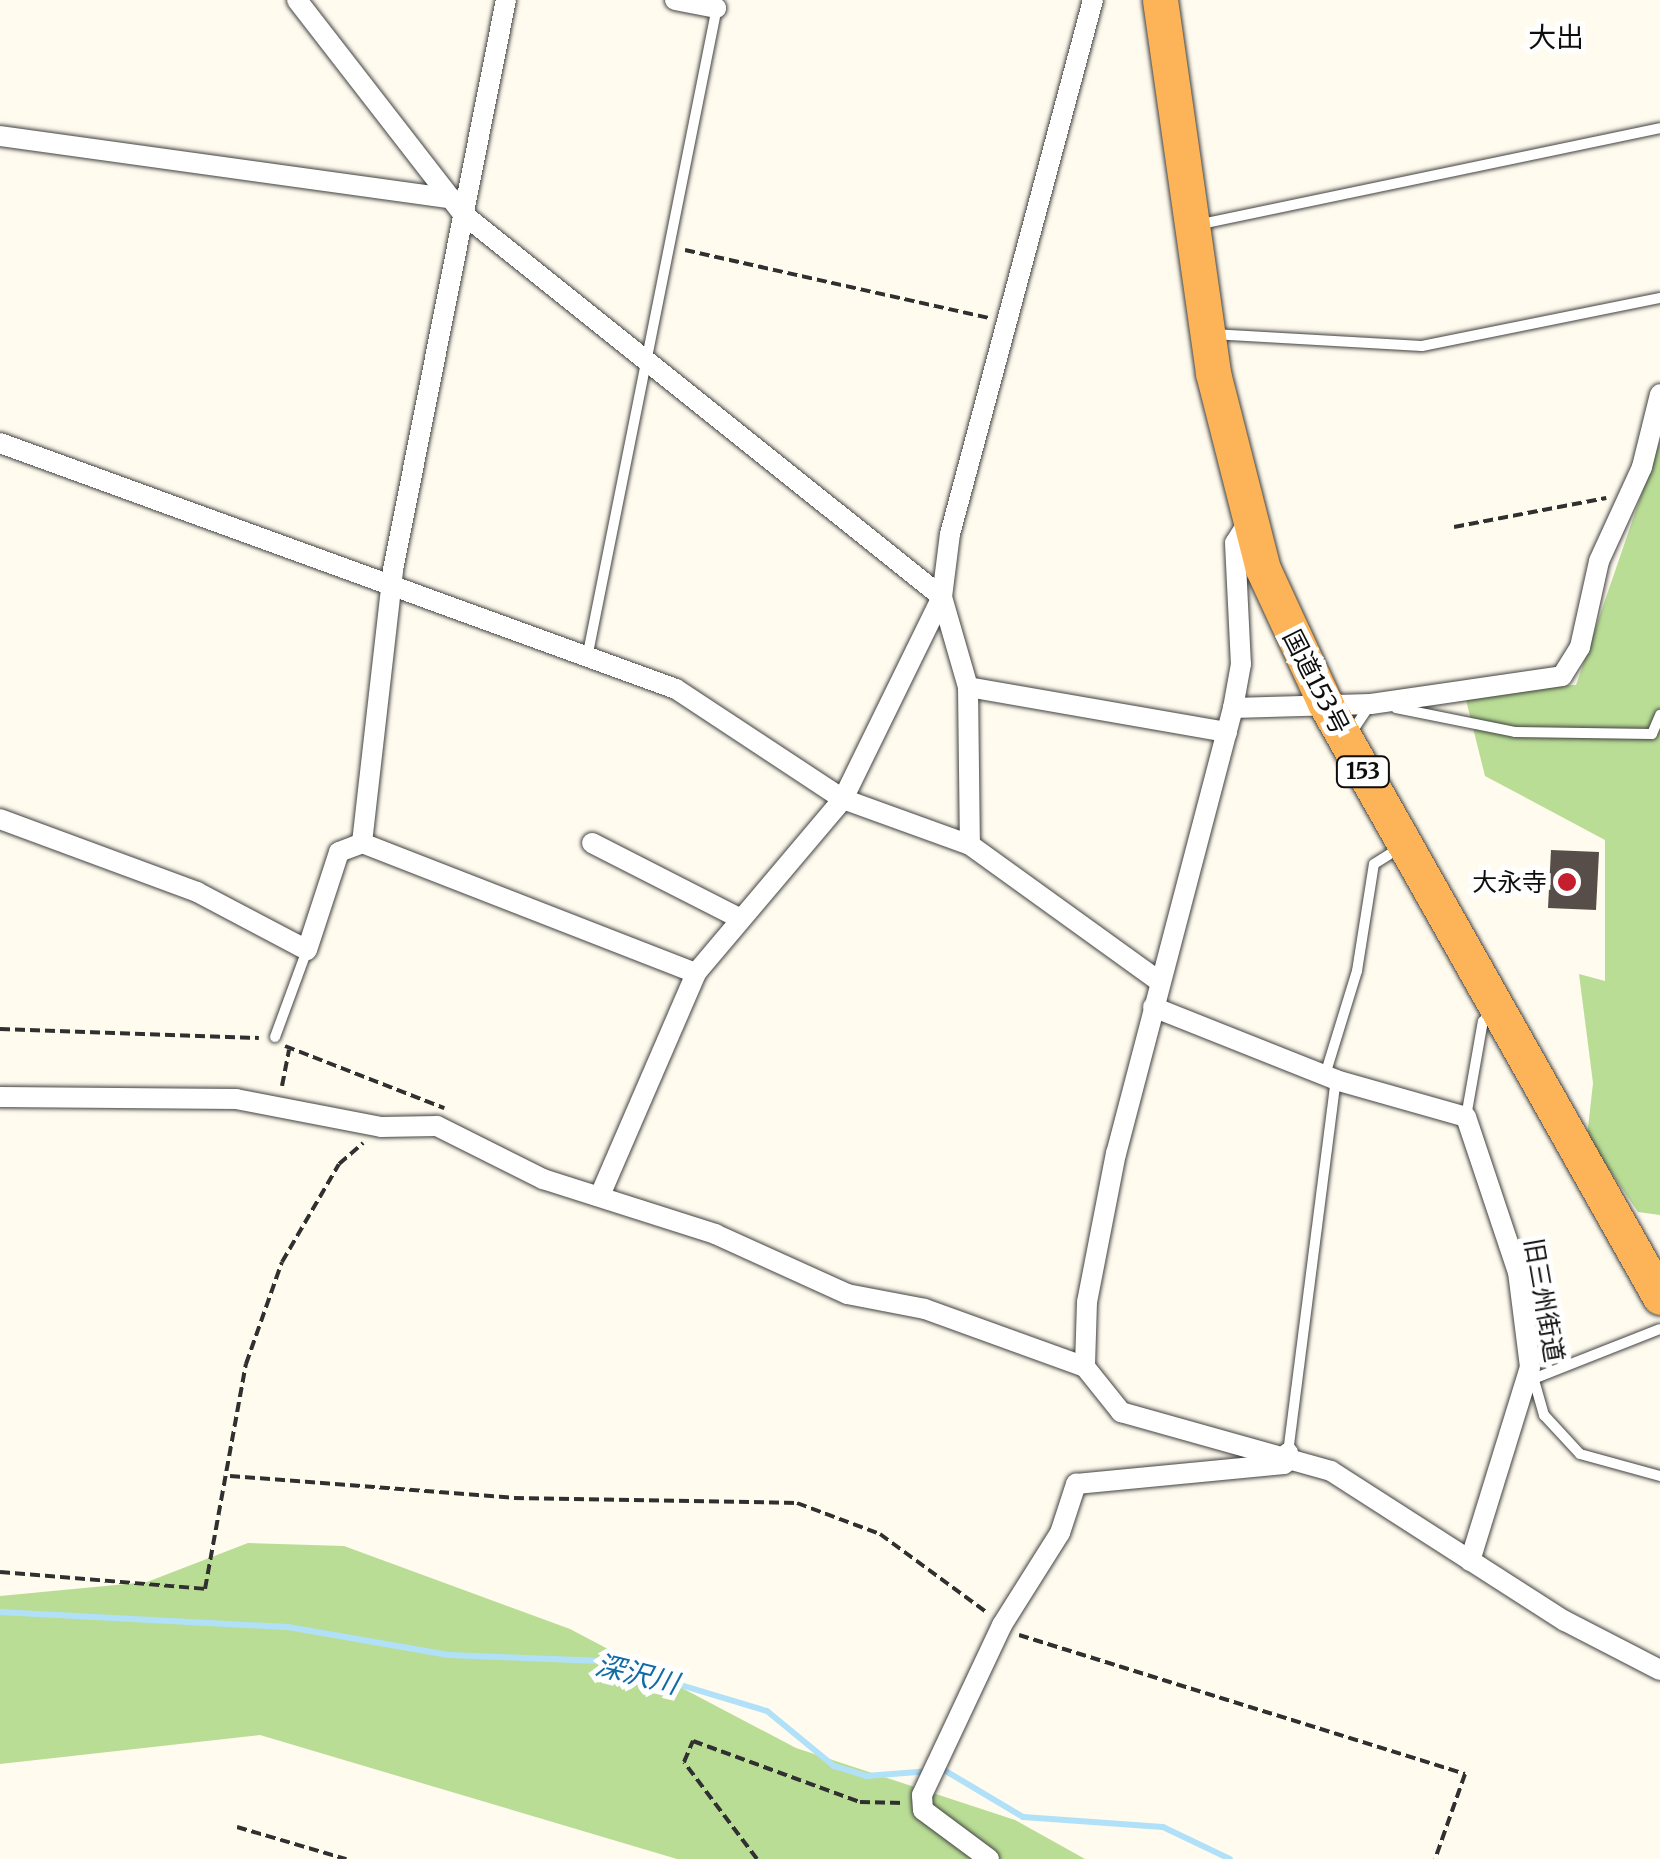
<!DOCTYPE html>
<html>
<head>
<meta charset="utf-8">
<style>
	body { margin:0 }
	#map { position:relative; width:1660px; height:1859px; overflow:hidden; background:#fffbee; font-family:Merriweather,"Noto Sans JP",serif }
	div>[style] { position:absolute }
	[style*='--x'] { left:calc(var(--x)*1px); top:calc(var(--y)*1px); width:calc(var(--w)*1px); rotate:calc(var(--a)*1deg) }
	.forest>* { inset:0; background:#b9dd95 }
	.stream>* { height:6px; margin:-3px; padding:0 3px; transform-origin:3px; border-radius:3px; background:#b1e1f9 }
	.building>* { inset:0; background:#574e49 }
	.path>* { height:4px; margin-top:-2px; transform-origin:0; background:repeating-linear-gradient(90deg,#303030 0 10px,transparent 0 15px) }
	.roads { filter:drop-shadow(0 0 2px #414141) drop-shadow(0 0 2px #414141) }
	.service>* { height:10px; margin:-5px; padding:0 5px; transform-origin:5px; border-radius:5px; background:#fff }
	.minor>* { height:20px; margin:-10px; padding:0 10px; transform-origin:10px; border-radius:10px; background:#fff }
	.trunk>* { height:35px; margin:-17.5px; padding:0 17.5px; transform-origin:17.5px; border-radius:17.5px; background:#fdb358 }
	.dots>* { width:28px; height:28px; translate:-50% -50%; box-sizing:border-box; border:5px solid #fff; border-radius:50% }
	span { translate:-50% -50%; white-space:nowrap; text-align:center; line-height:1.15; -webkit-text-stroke:10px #fff; paint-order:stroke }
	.shield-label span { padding:2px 8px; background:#fff; border:2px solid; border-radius:8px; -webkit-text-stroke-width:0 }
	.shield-label { font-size:22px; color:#0e0e0e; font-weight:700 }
	.street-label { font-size:25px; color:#0e0e0e }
	.poi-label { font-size:25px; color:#0e0e0e }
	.right { translate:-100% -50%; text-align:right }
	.neighbourhood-label { font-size:28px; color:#0e0e0e }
	.water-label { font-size:28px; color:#116ca6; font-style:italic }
</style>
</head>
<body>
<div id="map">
	<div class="forest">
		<div style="clip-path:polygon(1660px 440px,1660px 1215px,1638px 1212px,1587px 1137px,1593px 1083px,1579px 974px,1605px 981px,1605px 840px,1485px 776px,1466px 700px,1497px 687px,1576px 685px)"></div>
		<div style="clip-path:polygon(248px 1543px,344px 1546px,570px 1629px,796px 1748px,1015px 1820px,1085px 1859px,677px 1859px,260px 1735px,0 1764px,0 1596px,147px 1582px)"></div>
	</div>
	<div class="stream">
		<div style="--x:0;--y:1612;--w:288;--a:3"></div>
		<div style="--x:288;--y:1627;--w:163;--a:9.9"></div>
		<div style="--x:449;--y:1655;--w:152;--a:2.3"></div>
		<div style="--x:601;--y:1661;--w:173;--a:16.8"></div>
		<div style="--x:767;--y:1711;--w:87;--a:39.4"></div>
		<div style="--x:834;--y:1766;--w:34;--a:17"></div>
		<div style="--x:866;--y:1776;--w:78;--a:-4.4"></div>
		<div style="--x:944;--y:1770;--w:92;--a:30.7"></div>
		<div style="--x:1023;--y:1817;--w:140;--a:4.1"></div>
		<div style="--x:1163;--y:1827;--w:74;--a:25.5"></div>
	</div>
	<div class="building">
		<div style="clip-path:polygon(1551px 850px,1599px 852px,1596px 910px,1548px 908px)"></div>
	</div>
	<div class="path">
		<div style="--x:685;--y:250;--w:311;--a:12.6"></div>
		<div style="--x:1454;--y:527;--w:155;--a:-10.8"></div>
		<div style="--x:0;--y:1029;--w:259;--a:2"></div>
		<div style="--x:285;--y:1046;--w:171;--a:21.3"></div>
		<div style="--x:282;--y:1086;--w:37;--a:-79"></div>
		<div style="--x:230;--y:1476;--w:285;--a:4.4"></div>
		<div style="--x:514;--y:1498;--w:283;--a:1"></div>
		<div style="--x:797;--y:1503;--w:89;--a:20.5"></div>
		<div style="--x:880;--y:1534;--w:132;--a:36.3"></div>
		<div style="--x:0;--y:1572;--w:206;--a:4.7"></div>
		<div style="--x:205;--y:1589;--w:229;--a:-79.7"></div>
		<div style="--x:246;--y:1364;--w:108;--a:-70.6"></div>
		<div style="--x:282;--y:1262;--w:113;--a:-59.8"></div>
		<div style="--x:339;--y:1164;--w:32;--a:-41"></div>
		<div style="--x:1019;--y:1635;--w:467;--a:17.3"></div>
		<div style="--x:1465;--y:1774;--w:90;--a:109.4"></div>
		<div style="--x:237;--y:1827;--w:114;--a:16.4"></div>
		<div style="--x:757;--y:1859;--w:121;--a:-127"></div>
		<div style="--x:684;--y:1762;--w:23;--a:-67"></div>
		<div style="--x:693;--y:1741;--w:178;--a:20.1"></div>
		<div style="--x:860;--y:1802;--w:44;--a:1.3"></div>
	</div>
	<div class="roads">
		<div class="service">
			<div style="--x:1196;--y:225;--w:474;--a:-11.8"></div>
			<div style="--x:1212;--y:334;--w:210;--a:3.3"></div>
			<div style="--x:1422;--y:346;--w:243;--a:-11.4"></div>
			<div style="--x:588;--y:653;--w:659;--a:-78.71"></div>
			<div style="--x:1396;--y:708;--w:121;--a:11.4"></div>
			<div style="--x:1515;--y:732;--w:137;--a:0.8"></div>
			<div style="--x:1652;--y:734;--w:21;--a:-67"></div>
			<div style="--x:1349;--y:736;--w:37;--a:-56"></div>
			<div style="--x:275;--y:1037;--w:93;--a:-69.8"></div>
			<div style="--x:1325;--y:1075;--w:109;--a:-72.9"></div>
			<div style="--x:1357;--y:971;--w:108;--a:-81"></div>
			<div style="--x:1374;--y:864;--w:31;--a:-32"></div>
			<div style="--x:1466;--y:1117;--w:97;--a:-80"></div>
			<div style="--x:1483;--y:1021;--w:12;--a:-35"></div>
			<div style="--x:1532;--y:1373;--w:44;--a:74.1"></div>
			<div style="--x:1544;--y:1415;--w:53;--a:47.3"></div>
			<div style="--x:1580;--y:1454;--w:83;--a:15.4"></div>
			<div style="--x:1533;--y:1379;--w:136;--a:-21.5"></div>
			<div style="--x:1288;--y:1453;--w:376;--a:-82.7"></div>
		</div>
		<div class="minor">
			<div style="--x:297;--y:0;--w:271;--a:52.2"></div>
			<div style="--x:463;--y:214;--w:613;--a:38.65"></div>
			<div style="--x:942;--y:597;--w:94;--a:73.9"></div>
			<div style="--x:968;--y:687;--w:158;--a:89.3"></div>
			<div style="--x:675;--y:0;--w:42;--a:11"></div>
			<div style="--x:0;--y:136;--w:457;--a:7.9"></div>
			<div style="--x:0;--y:443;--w:719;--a:20"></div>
			<div style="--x:676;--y:689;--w:200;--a:33.4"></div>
			<div style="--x:843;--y:799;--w:135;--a:19.9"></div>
			<div style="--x:970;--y:845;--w:234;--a:35.8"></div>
			<div style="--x:1247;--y:524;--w:22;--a:122"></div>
			<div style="--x:1235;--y:543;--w:121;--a:87.2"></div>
			<div style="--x:1241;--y:664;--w:45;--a:100.3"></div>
			<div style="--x:1233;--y:708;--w:460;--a:104.7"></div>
			<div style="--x:1116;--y:1153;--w:152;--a:101"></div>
			<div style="--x:1087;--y:1302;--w:65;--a:91.8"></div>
			<div style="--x:1085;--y:1367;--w:58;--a:51.3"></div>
			<div style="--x:1121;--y:1412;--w:218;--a:15.7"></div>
			<div style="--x:1331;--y:1471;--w:278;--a:32.7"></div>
			<div style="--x:1565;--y:1621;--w:107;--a:27.3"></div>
			<div style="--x:968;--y:687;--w:263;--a:9.9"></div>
			<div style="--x:1233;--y:708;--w:138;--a:-1.7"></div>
			<div style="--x:1371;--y:704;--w:193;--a:-8.3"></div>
			<div style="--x:1562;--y:676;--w:34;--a:-58"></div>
			<div style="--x:1580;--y:647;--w:88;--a:-77.5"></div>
			<div style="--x:1599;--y:561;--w:103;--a:-65.4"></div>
			<div style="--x:1642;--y:467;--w:75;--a:-76.1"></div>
			<div style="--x:0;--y:819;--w:210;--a:20.3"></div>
			<div style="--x:197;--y:892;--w:124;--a:27.8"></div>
			<div style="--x:307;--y:950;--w:103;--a:-71.9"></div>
			<div style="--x:339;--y:852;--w:25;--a:-21"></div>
			<div style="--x:362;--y:843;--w:275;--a:-83.5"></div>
			<div style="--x:393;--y:570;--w:581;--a:-78.79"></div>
			<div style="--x:362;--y:843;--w:358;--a:21.3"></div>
			<div style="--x:592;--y:843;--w:167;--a:27"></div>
			<div style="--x:1153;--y:1007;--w:197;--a:21.7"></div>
			<div style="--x:1336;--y:1080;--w:135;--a:15.9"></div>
			<div style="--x:1466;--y:1117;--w:163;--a:71.5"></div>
			<div style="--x:1518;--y:1272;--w:96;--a:82.8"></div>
			<div style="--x:1530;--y:1367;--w:203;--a:107.2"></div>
			<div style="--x:0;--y:1097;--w:236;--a:0.5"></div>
			<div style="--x:236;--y:1099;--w:148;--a:10.9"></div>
			<div style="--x:381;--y:1127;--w:56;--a:-1"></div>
			<div style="--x:437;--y:1126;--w:119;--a:26.6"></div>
			<div style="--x:543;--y:1179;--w:181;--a:17.7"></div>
			<div style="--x:715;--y:1234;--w:145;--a:24.4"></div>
			<div style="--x:847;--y:1294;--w:79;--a:10.9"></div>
			<div style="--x:925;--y:1309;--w:170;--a:19.9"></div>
			<div style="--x:601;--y:1193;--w:240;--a:-66.6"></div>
			<div style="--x:696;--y:973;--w:228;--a:-49.8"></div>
			<div style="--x:843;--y:799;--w:225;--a:-63.9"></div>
			<div style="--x:942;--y:597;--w:64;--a:-82.8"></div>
			<div style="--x:950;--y:534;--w:553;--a:-75.01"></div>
			<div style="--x:989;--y:1859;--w:82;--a:-143.4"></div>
			<div style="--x:923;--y:1810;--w:15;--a:-94"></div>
			<div style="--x:922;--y:1795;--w:188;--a:-64.8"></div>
			<div style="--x:1002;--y:1625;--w:109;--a:-57.8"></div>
			<div style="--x:1060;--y:1533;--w:52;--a:-71.9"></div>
			<div style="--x:1076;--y:1484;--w:209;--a:-5.5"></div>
			<div style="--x:1284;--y:1464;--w:12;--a:-70"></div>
		</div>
		<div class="trunk">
			<div style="--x:1160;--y:0;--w:377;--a:81.9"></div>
			<div style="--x:1213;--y:373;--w:202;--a:75.7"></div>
			<div style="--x:1263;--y:569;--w:148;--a:65.2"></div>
			<div style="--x:1325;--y:703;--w:682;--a:60.58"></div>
		</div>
	</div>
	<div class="dots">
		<div style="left:1567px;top:882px;background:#c51f2f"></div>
	</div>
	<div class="shield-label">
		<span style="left:1363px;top:772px">153</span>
	</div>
	<div class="street-label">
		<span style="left:1316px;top:682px;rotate:63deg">国道153号</span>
		<span style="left:1544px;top:1300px;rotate:80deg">旧三州街道</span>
	</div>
	<div class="poi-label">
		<span class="right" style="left:1547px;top:882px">大永寺</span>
	</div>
	<div class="neighbourhood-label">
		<span style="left:1556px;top:37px">大出</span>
	</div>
	<div class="water-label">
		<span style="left:637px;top:1674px;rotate:14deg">深沢川</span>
	</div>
</div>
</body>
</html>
